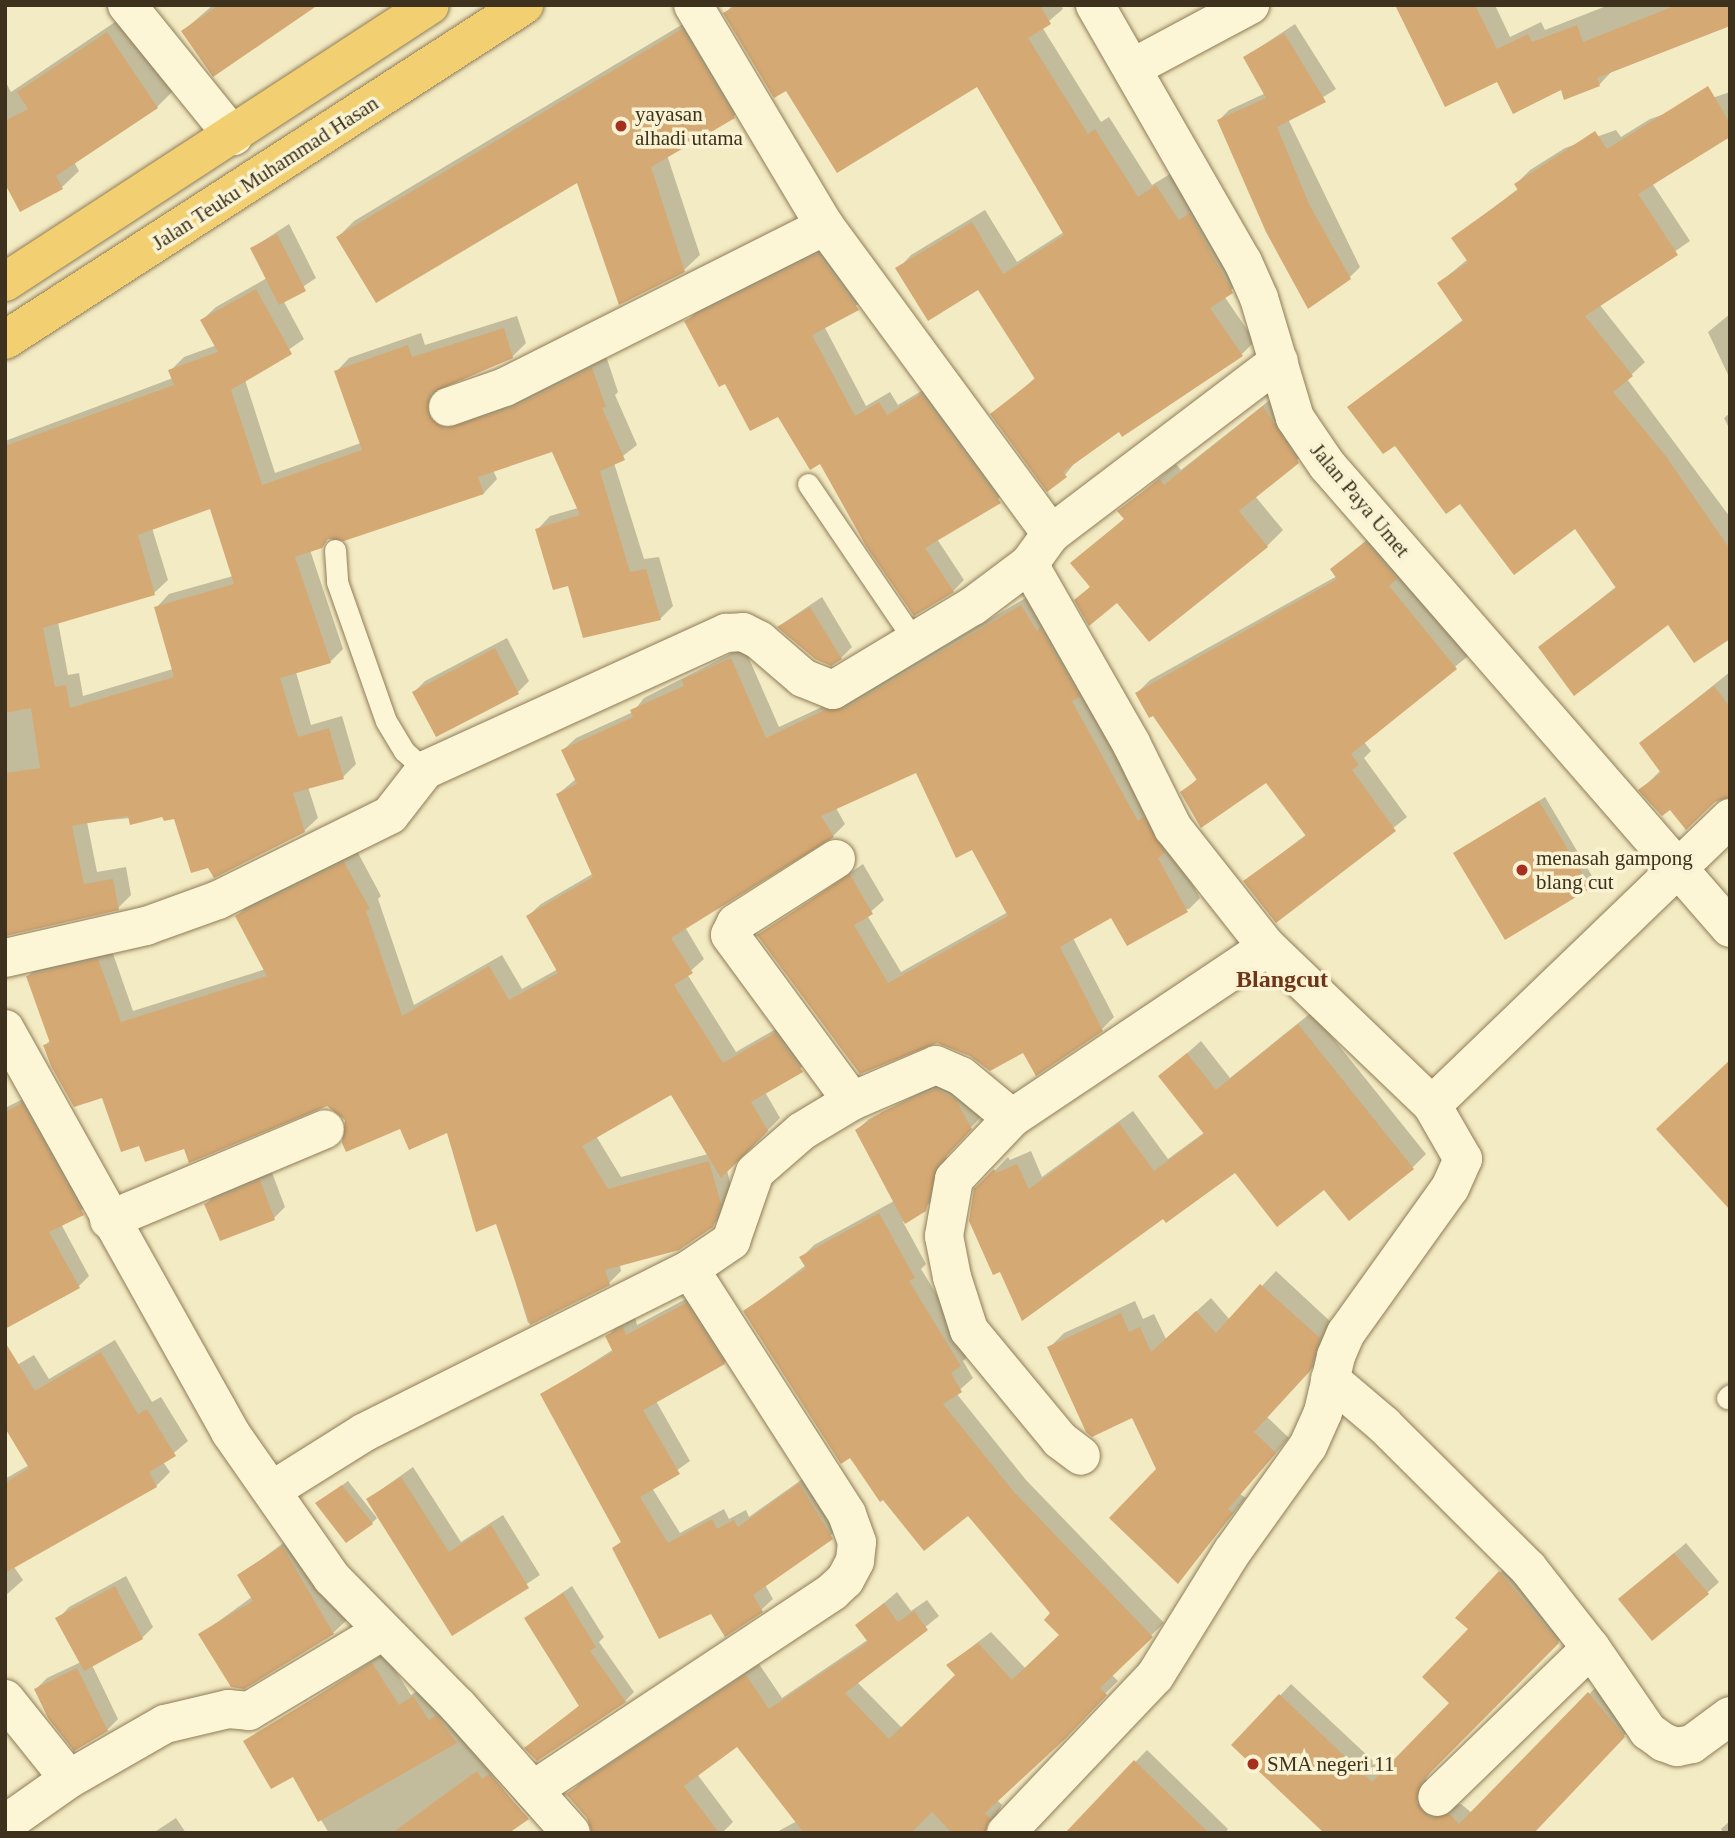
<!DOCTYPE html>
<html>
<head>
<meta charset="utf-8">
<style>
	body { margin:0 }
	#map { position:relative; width:1735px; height:1838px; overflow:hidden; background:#f3ebc3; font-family:Georgia,serif }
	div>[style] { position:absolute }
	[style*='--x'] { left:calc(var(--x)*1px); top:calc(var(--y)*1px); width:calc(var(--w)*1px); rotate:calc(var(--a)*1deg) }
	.shadow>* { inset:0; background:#0003 }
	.building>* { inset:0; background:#d5a974 }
	.roads { filter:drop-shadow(0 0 2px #907c57) drop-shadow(0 0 2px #907c57) }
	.service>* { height:21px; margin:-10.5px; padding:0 10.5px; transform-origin:10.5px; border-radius:10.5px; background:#fcf6d7 }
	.minor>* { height:38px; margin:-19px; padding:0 19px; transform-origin:19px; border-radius:19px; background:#fcf6d7 }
	.trunk>* { height:38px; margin:-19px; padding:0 19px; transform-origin:19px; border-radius:19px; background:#f2d071 }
	.dots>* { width:19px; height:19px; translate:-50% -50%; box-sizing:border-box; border:4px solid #f9f3d3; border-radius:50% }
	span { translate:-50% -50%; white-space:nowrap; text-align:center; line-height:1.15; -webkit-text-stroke:7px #f9f3d3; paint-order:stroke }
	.poi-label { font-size:21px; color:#3e311d }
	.left { translate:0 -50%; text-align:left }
	.street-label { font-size:21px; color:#3e311d }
	.quarter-label { font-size:24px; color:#6f3517; font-weight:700 }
	.frame { position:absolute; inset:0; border:7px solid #3e311d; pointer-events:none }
</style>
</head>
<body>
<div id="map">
	<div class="shadow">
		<div style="clip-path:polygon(213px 5px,315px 5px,183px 31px)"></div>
		<div style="clip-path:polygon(733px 5px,1061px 5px,1063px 9px,1042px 27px,1101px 122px,1109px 117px,1152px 185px,1170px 174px,1245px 278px,1224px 296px,1255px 341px,1242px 354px,1120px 430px,1077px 460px,1065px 475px,993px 415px,1036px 377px,978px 288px,898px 269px,911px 255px,985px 210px,1017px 262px,1064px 232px,977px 84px,787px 89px,725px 13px)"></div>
		<div style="clip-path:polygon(1397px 5px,1495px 5px,1510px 37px,1541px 22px,1545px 30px,1609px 5px,1676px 5px,1687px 33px,1612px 71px,1599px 85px,1562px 88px,1498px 80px)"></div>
		<div style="clip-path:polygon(698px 15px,749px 101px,734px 116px,667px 155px,700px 255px,684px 270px,578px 180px,338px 237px,354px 221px)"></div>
		<div style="clip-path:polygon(124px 16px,173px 91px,157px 107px,74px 162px,79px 171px,62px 187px,21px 210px,5px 180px,5px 81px,11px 92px)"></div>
		<div style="clip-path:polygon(1295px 24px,1336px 89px,1288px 119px,1360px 267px,1349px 278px,1219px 120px,1229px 110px,1266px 93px,1245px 57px)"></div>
		<div style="clip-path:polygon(1730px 92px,1730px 135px,1652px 183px,1690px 241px,1599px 304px,1645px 362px,1627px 379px,1730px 517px,1730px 637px,1669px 622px,1540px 647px,1617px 586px,1575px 526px,1461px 501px,1350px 407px,1464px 319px,1439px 283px,1468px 259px,1454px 238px,1519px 188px,1516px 184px,1530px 170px,1565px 148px,1616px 130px,1621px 137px,1650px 119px)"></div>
		<div style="clip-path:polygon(evenodd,289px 224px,316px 278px,283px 300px,304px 339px,245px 380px,275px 473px,361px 443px,336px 372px,349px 358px,421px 333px,425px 345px,517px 316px,526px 343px,512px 357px,443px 387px,440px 401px,606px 356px,618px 392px,615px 395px,637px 445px,614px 463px,644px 559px,659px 557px,673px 606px,660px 619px,569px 584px,537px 530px,550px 516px,578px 508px,553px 450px,493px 470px,497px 479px,484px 493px,344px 539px,331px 537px,310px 550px,343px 649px,330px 662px,296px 672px,311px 725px,342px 716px,356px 764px,343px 777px,308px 787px,318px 818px,304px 831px,163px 815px,87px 822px,97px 872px,126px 867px,131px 895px,118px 908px,5px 934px,5px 441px,173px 378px,170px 371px,184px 357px,217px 345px,202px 320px,216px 307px,267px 278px,252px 248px,289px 224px,211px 506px,233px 576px,169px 594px,156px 608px,173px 669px,83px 696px,79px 673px,68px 675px,58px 622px,154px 593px,168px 580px,152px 528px,211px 506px)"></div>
		<div style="clip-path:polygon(830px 244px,869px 297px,824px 326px,866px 406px,890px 392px,898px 405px,933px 384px,1011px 490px,937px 539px,964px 580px,953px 591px,779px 414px,726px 381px,686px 322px,697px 311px)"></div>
		<div style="clip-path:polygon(1730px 314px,1730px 379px,1708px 332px)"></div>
		<div style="clip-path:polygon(1280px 392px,1314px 446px,1255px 496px,1283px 530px,1267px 546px,1118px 601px,1077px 600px,1091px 586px,1073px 563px,1125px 518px,1120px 511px,1176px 464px,1181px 470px)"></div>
		<div style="clip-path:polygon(1730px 413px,1730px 430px,1724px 418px)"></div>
		<div style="clip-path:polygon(1378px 530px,1468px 656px,1364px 742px,1371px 751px,1364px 758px,1407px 817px,1276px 921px,1245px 881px,1307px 834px,1266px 781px,1182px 793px,1198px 778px,1137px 693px,1150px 680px,1337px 576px,1332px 570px)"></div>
		<div style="clip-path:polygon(evenodd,1034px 593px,1200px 898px,1189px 909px,1152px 851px,1189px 909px,1112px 916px,1073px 938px,1114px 1017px,1102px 1029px,1023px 1051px,971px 1055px,760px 935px,863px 864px,884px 900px,867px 915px,901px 972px,1008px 912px,973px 848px,917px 771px,836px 808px,845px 824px,833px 836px,685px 927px,704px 959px,687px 974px,736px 1052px,788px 1022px,815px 1058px,765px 1092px,780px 1118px,727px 1170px,732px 1191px,725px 1212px,712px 1226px,620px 1265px,621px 1271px,609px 1283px,528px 1323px,497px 1222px,448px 1130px,347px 1119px,327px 1104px,185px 1147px,140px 1144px,103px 1095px,45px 1045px,51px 1040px,28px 976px,41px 964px,111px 948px,133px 1011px,266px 969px,237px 916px,249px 904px,357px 851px,381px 896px,378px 899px,414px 1005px,502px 955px,522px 989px,558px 969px,528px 916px,541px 904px,594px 873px,558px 794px,576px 779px,563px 750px,576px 738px,633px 712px,644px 698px,744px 647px,779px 727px,839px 699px,858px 697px,1034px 593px,671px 1093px,708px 1154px,621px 1177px,596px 1136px,671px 1093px)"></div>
		<div style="clip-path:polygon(822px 597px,852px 647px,841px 658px,779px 626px)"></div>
		<div style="clip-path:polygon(507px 638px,529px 681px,518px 692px,414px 692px,425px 681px)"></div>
		<div style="clip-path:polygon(1730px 672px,1730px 796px,1671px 807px,1641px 790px,1661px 770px,1641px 743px)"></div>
		<div style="clip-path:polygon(1545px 797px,1595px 881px,1505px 937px,1455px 853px)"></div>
		<div style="clip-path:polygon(1312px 1012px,1426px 1154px,1413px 1167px,1324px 1188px,1235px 1171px,1163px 1216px,976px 1190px,1008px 1157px,1010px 1160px,1031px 1151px,1042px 1177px,1133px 1111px,1168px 1159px,1205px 1132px,1161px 1076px,1201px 1041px,1230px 1078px)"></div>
		<div style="clip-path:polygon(948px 1078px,982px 1116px,948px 1151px,937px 1198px,903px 1222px,926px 1264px,921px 1269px,972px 1352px,963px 1361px,973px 1378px,956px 1393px,1026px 1480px,1164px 1623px,1111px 1674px,1118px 1681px,997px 1800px,1002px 1805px,997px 1815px,979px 1833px,775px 1833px,797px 1821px,737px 1745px,697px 1774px,733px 1822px,722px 1833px,622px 1833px,589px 1818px,568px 1795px,581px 1782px,759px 1664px,782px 1698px,869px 1639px,858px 1625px,897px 1592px,911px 1611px,927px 1600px,939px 1616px,857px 1682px,902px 1728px,957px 1675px,948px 1665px,991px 1632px,1026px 1669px,1061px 1635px,1052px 1613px,968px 1513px,745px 1311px,806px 1265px,802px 1257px,814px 1245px,894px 1201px,857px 1130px,869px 1119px)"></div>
		<div style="clip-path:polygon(33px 1094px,93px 1202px,61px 1224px,89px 1276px,79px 1286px,5px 1327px,5px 1108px)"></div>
		<div style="clip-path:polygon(271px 1170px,285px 1207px,274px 1218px,206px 1204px,217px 1193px)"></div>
		<div style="clip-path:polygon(1276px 1271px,1333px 1324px,1324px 1355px,1267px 1417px,1289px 1438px,1240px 1494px,1246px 1498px,1178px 1582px,1158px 1469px,1133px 1416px,1050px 1347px,1064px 1333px,1135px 1301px,1143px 1319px,1154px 1314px,1166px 1339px,1211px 1298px,1230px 1320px)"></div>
		<div style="clip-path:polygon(697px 1293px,735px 1352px,724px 1363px,656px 1401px,690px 1461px,652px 1488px,680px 1533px,724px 1509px,729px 1519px,746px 1510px,749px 1517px,811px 1473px,843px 1526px,765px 1585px,773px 1599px,761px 1610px,712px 1612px,614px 1549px,622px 1541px,542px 1395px,614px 1349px,607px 1337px,618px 1325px,635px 1317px,637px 1325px)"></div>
		<div style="clip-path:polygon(115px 1340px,152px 1402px,161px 1397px,188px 1441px,163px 1462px,170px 1472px,156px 1486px,14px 1567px,23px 1580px,5px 1596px,5px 1479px,29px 1465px,5px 1372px,34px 1355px,49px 1379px)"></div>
		<div style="clip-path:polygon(413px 1467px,461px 1542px,503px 1515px,540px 1575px,452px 1634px,368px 1499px)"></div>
		<div style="clip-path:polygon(348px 1481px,377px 1518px,372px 1523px,318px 1503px)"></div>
		<div style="clip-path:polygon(298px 1532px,349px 1618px,333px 1633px,201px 1634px,252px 1597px,239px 1576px)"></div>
		<div style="clip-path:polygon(1686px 1543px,1719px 1582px,1707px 1593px,1620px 1599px)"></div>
		<div style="clip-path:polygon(1511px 1561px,1569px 1631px,1433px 1768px,1426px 1779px,1432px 1800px,1444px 1808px,1461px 1804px,1472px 1813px,1600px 1683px,1635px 1724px,1533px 1833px,1326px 1833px,1234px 1745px,1291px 1684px,1385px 1772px,1451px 1703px,1470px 1629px,1458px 1618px)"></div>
		<div style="clip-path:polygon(126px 1576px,153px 1627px,142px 1638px,92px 1665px,118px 1719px,107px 1730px,36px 1689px,47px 1678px,81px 1662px,58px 1619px,69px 1607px)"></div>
		<div style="clip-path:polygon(572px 1586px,604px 1637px,599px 1642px,634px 1692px,625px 1701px,527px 1748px,580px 1705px,526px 1618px)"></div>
		<div style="clip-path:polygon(384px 1653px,411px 1695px,425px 1686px,539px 1807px,529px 1816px,485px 1766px,526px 1818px,506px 1833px,329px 1833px,293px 1774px,245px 1742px)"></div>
		<div style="clip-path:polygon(1147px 1750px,1228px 1829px,1225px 1833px,1069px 1830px)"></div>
		<div style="clip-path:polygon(176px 1818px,186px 1833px,153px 1833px)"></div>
		<div style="clip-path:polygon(1730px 1821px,1730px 1833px,1723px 1833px,1721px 1829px)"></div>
	</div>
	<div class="building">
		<div style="clip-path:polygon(219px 5px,318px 5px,213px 77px,181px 31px)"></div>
		<div style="clip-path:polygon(737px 5px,1040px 5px,1051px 24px,1028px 38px,1088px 134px,1095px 129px,1138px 197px,1156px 185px,1179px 220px,1189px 213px,1233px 293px,1210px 308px,1243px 356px,1122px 437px,1119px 432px,1063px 472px,1067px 477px,1047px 492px,990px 414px,1035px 379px,978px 290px,928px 321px,895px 268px,972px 222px,1003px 274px,1064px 235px,977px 87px,837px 173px,786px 91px,774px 98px,723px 13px)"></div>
		<div style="clip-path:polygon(1395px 5px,1475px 5px,1497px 49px,1528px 34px,1532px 42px,1577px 25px,1583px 42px,1677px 5px,1730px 5px,1730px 26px,1597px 78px,1600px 86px,1564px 100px,1561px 90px,1513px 114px,1497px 82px,1445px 107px)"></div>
		<div style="clip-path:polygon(682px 29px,735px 118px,651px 167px,685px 272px,619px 305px,577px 183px,376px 303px,336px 237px)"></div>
		<div style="clip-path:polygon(107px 32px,158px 108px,56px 176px,63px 189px,20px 212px,5px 184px,5px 121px,28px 109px,17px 92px)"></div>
		<div style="clip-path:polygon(1284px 33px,1326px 102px,1277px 127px,1310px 206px,1351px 279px,1308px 309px,1266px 232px,1217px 120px,1266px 98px,1243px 57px)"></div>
		<div style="clip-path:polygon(1708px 86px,1730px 123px,1730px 137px,1638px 194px,1678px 255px,1585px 316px,1633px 376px,1613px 392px,1665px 455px,1730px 549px,1730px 639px,1694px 663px,1668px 625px,1574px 696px,1538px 647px,1616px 588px,1575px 529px,1514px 575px,1460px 504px,1446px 514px,1395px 446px,1383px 454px,1347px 407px,1463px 321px,1437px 283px,1468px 262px,1451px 238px,1518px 190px,1514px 184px,1595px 131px,1607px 149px)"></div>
		<div style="clip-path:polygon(277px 234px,306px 291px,279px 305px,250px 248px)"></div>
		<div style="clip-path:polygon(818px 254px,859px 310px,812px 335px,855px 416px,879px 402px,887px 415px,921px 394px,1001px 503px,925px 548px,954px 592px,914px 616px,866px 546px,820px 464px,810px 470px,778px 417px,750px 431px,725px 384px,719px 387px,684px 321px)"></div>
		<div style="clip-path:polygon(evenodd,256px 289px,292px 354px,231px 390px,262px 485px,362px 450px,334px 371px,408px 345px,412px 357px,504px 328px,513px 358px,431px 393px,428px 415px,445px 429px,512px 408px,592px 368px,606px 407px,602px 408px,625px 460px,600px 471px,630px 572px,646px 569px,661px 620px,583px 638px,568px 586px,553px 590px,535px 529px,580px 515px,552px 452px,478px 477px,484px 494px,344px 541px,328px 539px,322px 548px,295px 557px,331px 663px,280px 678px,298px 737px,329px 728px,344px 779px,293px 793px,305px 832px,214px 878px,208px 868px,191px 873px,174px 819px,164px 821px,162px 817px,130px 825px,128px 816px,72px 826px,84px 884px,113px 879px,119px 910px,5px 936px,5px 773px,40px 768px,31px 708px,5px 713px,5px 446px,174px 385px,168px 370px,218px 352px,200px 320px,256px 289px,210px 509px,234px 584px,154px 607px,174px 677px,70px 708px,66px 685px,55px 687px,43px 628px,155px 595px,138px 535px,210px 509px)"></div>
		<div style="clip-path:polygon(1263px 406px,1299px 463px,1239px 511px,1268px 547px,1149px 642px,1117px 603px,1089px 626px,1074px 600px,1090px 587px,1070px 563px,1124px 519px,1117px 511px,1160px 479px,1164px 485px)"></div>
		<div style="clip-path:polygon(1365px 542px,1397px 579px,1389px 586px,1457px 669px,1351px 754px,1359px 765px,1352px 770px,1396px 831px,1276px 923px,1243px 881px,1306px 836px,1266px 783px,1201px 828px,1180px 792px,1197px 780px,1153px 716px,1149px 718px,1135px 693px,1337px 579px,1330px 569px)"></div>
		<div style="clip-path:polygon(1021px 605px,1037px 631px,1040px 628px,1080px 697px,1072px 701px,1138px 821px,1143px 817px,1165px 853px,1158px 858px,1188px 912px,1127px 946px,1111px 918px,1060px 947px,1103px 1031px,1036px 1076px,1023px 1053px,990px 1071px,970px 1056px,937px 1043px,860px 1074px,757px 935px,850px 875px,873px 914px,854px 925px,888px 983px,1008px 916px,972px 850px,956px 858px,916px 773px,821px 816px,834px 837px,671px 938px,693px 973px,674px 985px,723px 1063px,775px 1033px,803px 1072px,751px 1102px,768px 1131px,721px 1178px,671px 1095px,582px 1146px,608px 1189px,709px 1161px,721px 1204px,713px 1227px,679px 1250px,605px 1270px,610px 1285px,530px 1325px,496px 1224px,476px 1232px,447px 1133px,409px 1150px,400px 1129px,346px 1152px,342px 1143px,345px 1120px,327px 1106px,189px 1163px,184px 1149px,145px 1162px,139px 1146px,121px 1152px,102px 1098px,74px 1107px,51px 1066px,43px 1045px,50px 1043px,26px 976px,98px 959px,121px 1022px,267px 976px,235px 916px,344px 862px,370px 909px,366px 911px,402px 1016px,489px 966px,509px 1000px,558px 973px,526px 916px,593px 877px,556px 794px,577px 784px,561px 750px,633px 717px,630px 710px,684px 686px,682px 680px,731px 658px,766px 738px,825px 710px,844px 709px)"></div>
		<div style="clip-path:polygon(810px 607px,842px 659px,831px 666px,815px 659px,777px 627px)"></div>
		<div style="clip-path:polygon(495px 648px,519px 694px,436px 737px,412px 692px)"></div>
		<div style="clip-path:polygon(1714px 686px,1730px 707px,1730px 797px,1715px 802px,1686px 830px,1670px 810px,1662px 816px,1638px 790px,1661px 773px,1639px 743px)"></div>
		<div style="clip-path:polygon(1539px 801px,1591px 888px,1505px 940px,1453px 853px)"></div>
		<div style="clip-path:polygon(1298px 1024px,1414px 1169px,1349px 1221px,1324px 1190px,1277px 1227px,1235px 1173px,1166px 1223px,1163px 1219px,1022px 1321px,1000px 1272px,993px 1275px,969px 1221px,974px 1189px,994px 1169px,996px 1173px,1017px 1164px,1029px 1189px,1119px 1123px,1154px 1171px,1204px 1134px,1158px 1076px,1187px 1053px,1216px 1090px)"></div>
		<div style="clip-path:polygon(1730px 1060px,1730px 1210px,1656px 1129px)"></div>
		<div style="clip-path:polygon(936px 1089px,956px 1100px,972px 1129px,938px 1165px,926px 1211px,905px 1224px,855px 1130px,882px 1112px)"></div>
		<div style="clip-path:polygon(22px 1103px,84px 1215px,49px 1232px,80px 1288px,5px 1329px,5px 1112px)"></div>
		<div style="clip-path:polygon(260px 1180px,275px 1220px,220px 1241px,204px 1204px)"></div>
		<div style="clip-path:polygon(879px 1213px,915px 1278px,909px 1281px,961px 1366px,951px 1373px,962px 1392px,943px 1404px,1014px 1492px,1153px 1637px,1100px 1688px,1107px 1695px,1065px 1739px,985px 1813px,990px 1818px,985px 1833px,952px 1833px,932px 1812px,911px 1833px,804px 1833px,737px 1747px,684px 1786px,719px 1833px,592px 1833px,587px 1818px,566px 1794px,746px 1675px,769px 1709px,868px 1642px,855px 1625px,884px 1603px,898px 1622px,914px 1611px,928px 1630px,845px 1693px,889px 1739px,955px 1675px,946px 1665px,978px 1643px,1012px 1680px,1059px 1635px,1044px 1620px,1050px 1613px,968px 1516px,924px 1551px,883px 1500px,880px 1502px,850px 1458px,841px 1464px,743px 1311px,806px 1268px,799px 1257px)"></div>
		<div style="clip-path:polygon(1260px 1284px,1320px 1338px,1310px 1371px,1254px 1432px,1276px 1453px,1228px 1509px,1233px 1513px,1178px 1584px,1109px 1518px,1156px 1469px,1132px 1418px,1092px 1437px,1086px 1432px,1047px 1347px,1121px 1313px,1129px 1332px,1140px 1327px,1151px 1352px,1196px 1311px,1216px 1333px)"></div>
		<div style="clip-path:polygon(686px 1303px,725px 1364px,643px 1410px,680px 1474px,640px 1497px,668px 1543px,712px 1519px,717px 1529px,734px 1520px,738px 1527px,799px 1483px,833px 1539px,753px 1595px,763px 1612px,725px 1637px,711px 1614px,659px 1639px,612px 1548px,621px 1542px,540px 1394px,613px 1352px,605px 1336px,623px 1327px,626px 1335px)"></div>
		<div style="clip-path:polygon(5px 1342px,35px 1391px,101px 1352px,138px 1414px,147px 1409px,176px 1456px,149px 1472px,157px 1487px,5px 1573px,5px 1483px,29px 1468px,5px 1428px)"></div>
		<div style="clip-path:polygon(401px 1477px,449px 1552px,491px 1525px,529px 1588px,452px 1636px,366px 1499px)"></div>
		<div style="clip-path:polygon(342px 1485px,373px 1524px,346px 1543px,315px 1503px)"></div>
		<div style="clip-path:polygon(282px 1546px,334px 1634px,244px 1689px,231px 1687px,198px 1634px,253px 1601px,237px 1575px)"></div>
		<div style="clip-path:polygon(1674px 1553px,1709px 1594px,1652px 1641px,1618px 1599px)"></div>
		<div style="clip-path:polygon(1499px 1571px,1559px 1643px,1422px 1781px,1416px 1802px,1430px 1818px,1450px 1814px,1459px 1824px,1588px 1692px,1625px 1737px,1534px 1833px,1324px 1833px,1231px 1745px,1279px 1694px,1372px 1782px,1449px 1703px,1422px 1677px,1468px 1629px,1455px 1618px)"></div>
		<div style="clip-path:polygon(115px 1586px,143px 1639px,84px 1671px,55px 1618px)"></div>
		<div style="clip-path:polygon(563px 1593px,596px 1647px,590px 1651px,626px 1702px,537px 1761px,524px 1748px,579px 1706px,524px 1618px)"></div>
		<div style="clip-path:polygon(372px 1663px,399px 1705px,413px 1696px,429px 1720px,436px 1715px,457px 1743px,318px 1822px,293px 1777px,271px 1789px,243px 1741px)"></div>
		<div style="clip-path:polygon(77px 1668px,108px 1731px,74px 1751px,48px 1718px,34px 1689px)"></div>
		<div style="clip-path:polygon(1134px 1760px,1209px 1833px,1065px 1833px)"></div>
		<div style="clip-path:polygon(477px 1771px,482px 1779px,489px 1774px,529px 1819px,509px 1833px,392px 1833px)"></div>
	</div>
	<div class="roads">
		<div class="service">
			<div style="--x:808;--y:484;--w:192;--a:55.8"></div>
			<div style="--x:335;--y:550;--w:32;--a:86"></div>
			<div style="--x:337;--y:582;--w:147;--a:70.6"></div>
			<div style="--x:386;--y:721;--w:35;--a:59"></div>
			<div style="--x:404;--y:751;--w:28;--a:42"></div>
			<div style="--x:1727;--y:1398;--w:4;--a:-45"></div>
		</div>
		<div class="minor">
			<div style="--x:127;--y:5;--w:169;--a:51"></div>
			<div style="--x:693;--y:5;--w:257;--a:59.2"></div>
			<div style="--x:825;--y:226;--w:382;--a:53.7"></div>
			<div style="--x:1095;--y:5;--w:297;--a:60.1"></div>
			<div style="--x:1243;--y:262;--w:39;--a:66"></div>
			<div style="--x:1259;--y:298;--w:125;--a:73.3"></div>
			<div style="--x:1295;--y:418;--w:57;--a:55.8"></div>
			<div style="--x:1327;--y:465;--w:614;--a:48.96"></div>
			<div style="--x:1132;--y:68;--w:134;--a:-28.1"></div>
			<div style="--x:448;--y:407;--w:60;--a:-19.3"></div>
			<div style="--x:505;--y:387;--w:358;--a:-26.7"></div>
			<div style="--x:836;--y:859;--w:119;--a:147.4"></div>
			<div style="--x:736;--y:923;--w:13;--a:117"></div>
			<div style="--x:730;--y:935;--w:206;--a:53.7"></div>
			<div style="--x:5;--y:958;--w:145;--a:-12.8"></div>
			<div style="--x:146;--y:926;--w:77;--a:-19.9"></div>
			<div style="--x:218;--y:900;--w:192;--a:-26.3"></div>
			<div style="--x:390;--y:815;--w:57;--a:-52.1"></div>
			<div style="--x:425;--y:770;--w:331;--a:-24.5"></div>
			<div style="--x:726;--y:633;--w:17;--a:-3"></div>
			<div style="--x:743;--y:632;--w:18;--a:27"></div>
			<div style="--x:759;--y:640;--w:58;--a:40.8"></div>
			<div style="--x:803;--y:678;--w:32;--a:22"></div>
			<div style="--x:833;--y:690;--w:163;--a:-31"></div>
			<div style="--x:973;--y:606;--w:70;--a:-36.9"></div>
			<div style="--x:1029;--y:564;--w:37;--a:-54"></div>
			<div style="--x:1051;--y:534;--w:286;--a:-37.2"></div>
			<div style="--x:5;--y:1029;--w:462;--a:60.8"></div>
			<div style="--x:230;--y:1432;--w:178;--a:55.1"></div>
			<div style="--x:332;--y:1578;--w:178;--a:45.5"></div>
			<div style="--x:457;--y:1705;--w:171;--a:48.3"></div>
			<div style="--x:1432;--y:1105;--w:414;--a:-43.9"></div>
			<div style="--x:1012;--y:1118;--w:84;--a:133.6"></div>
			<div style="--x:954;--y:1179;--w:58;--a:100"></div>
			<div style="--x:944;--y:1236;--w:42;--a:79"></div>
			<div style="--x:952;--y:1277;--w:56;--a:72.2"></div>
			<div style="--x:969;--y:1330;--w:143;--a:50.4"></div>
			<div style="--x:1060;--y:1440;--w:26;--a:37"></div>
			<div style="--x:109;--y:1220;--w:234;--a:-22.8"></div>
			<div style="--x:1330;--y:1379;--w:71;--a:40.4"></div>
			<div style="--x:1384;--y:1425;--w:203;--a:44.8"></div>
			<div style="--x:1528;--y:1568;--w:102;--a:51.8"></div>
			<div style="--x:1591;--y:1648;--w:214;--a:135.9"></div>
			<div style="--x:274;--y:1489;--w:107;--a:-32.1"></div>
			<div style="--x:365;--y:1432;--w:364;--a:-26.6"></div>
			<div style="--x:690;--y:1269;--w:50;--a:-34.3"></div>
			<div style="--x:731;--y:1241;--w:73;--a:-70.8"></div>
			<div style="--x:755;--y:1172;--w:62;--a:-41.1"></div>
			<div style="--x:802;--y:1131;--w:58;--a:-31"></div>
			<div style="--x:852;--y:1101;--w:91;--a:-23.2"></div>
			<div style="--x:936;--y:1065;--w:27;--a:24"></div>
			<div style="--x:961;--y:1076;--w:66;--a:39.5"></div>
			<div style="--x:1012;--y:1118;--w:307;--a:-33.8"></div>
			<div style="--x:1591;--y:1648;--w:101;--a:55.5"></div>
			<div style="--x:1648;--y:1731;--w:19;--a:36"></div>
			<div style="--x:1663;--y:1742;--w:15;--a:20"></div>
			<div style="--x:1677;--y:1747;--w:15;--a:-11"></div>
			<div style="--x:1692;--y:1744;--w:47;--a:-36.4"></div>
			<div style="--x:5;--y:1699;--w:102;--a:51.3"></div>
			<div style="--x:533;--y:1790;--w:359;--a:-33.5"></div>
			<div style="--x:832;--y:1592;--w:18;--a:-43"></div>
			<div style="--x:845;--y:1580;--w:21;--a:-62"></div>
			<div style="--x:855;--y:1561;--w:19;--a:-84"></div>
			<div style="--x:857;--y:1542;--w:30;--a:-110"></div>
			<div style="--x:847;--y:1514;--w:291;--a:-122.7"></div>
			<div style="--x:5;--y:1824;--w:78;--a:-35.1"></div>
			<div style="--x:69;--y:1779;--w:111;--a:-29.8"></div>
			<div style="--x:165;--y:1724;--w:65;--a:-13.4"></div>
			<div style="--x:228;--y:1709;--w:21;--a:5"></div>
			<div style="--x:249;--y:1711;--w:154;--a:-30.9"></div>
			<div style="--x:1006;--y:1833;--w:216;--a:-46.5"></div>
			<div style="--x:1155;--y:1676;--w:146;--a:-58.2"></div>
			<div style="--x:1232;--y:1552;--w:130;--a:-54.4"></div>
			<div style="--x:1308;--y:1446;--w:37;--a:-66"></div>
			<div style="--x:1323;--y:1412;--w:57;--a:-76.9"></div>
			<div style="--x:1336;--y:1356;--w:25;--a:-67"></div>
			<div style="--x:1346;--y:1333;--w:178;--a:-54.4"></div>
			<div style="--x:1450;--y:1188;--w:32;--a:-66"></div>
			<div style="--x:1463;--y:1159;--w:62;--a:-119.9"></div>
			<div style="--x:1432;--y:1105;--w:228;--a:-136.2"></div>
			<div style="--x:1267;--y:947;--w:152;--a:-128.3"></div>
			<div style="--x:1173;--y:828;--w:95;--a:-116.3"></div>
			<div style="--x:1131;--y:743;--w:206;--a:-119.7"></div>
		</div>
		<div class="trunk">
			<div style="--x:5;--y:282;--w:507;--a:-33.09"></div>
			<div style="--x:5;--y:340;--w:618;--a:-32.84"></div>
		</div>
	</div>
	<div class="dots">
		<div style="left:621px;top:126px;background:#a63020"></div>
		<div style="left:1522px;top:870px;background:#a63020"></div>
		<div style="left:1253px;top:1764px;background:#a63020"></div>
	</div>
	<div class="poi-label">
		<span class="left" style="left:635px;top:126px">yayasan<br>alhadi utama</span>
		<span class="left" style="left:1536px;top:870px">menasah gampong<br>blang cut</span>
		<span class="left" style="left:1267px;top:1764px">SMA negeri 11</span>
	</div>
	<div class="street-label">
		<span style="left:265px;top:173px;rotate:-33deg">Jalan Teuku Muhammad Hasan</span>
		<span style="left:1360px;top:500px;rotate:50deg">Jalan Paya Umet</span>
	</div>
	<div class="quarter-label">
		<span style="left:1282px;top:980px">Blangcut</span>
	</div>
	<div class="frame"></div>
</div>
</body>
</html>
